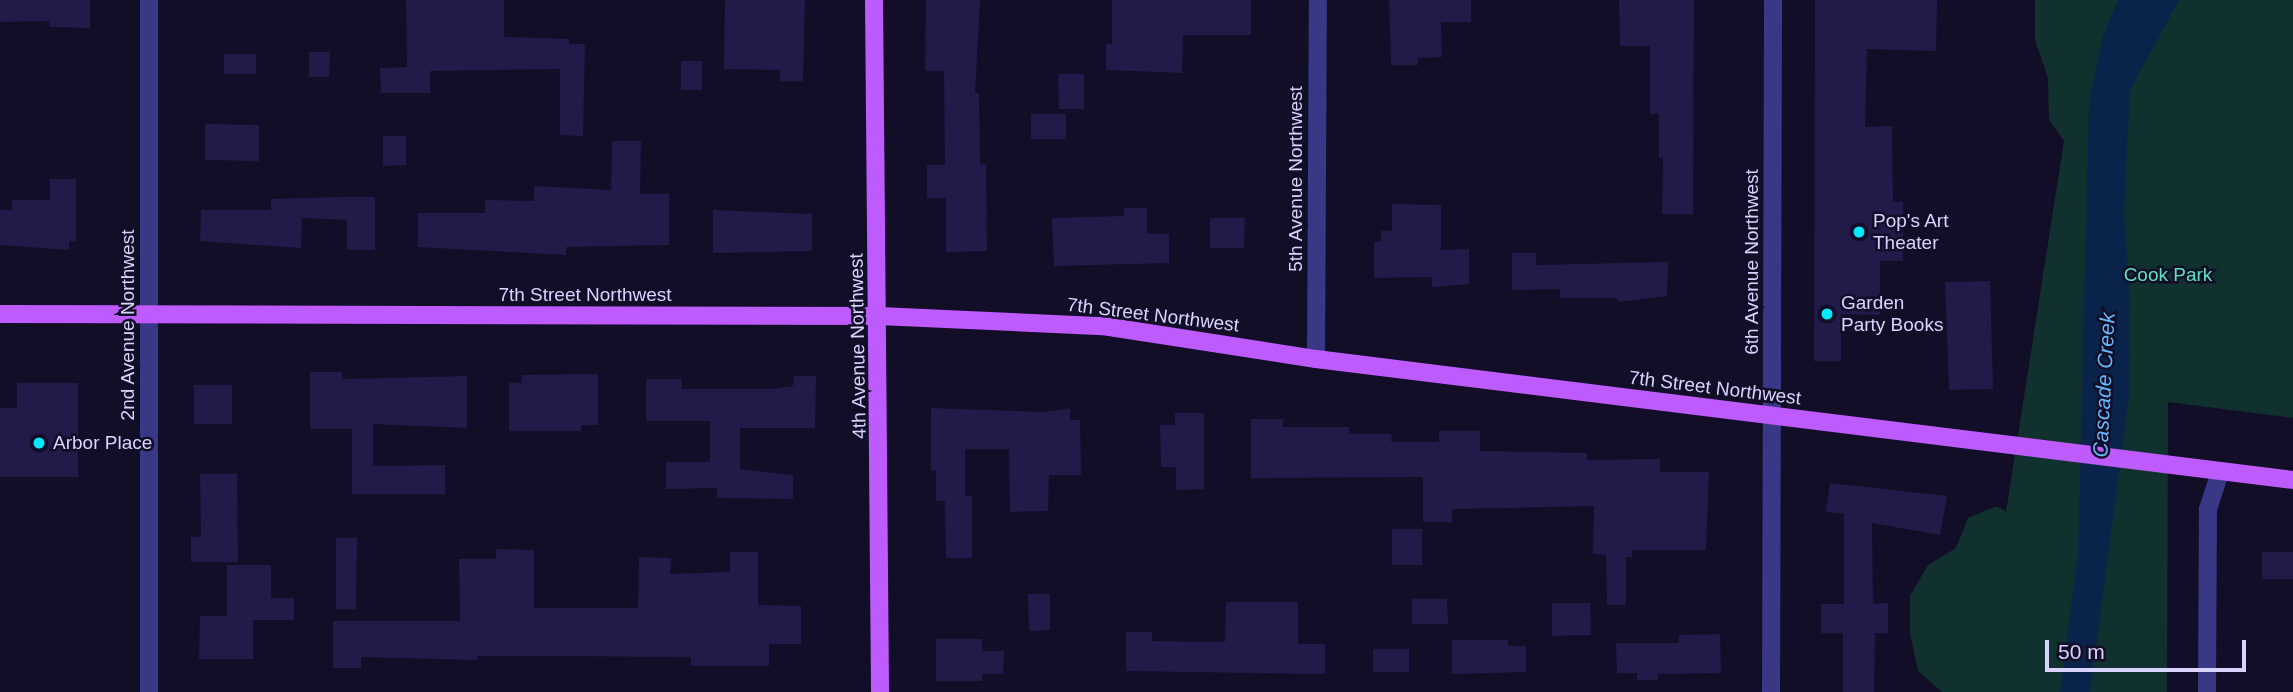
<!DOCTYPE html>
<html>
<head>
<meta charset="utf-8">
<style>
	body { margin:0 }
	#map { position:relative; width:2293px; height:692px; overflow:hidden; background:#120e27; font-family:Arial,sans-serif }
	div>[style] { position:absolute }
	[style*='--x'] { left:calc(var(--x)*1px); top:calc(var(--y)*1px); width:calc(var(--w)*1px); rotate:calc(var(--a)*1deg) }
	.green>* { inset:0; background:#11312f }
	.water>* { inset:0; background:#0a234a }
	.building>* { inset:0; background:#221a49 }
	.minor>* { height:18px; margin:-9px; padding:0 9px; transform-origin:9px; border-radius:9px; background:#393887 }
	.major>* { height:18px; margin:-9px; padding:0 9px; transform-origin:9px; border-radius:9px; background:#be5bff }
	.dots>* { width:19px; height:19px; translate:-50% -50%; box-sizing:border-box; border:4px solid #120e27; border-radius:50% }
	span { translate:-50% -50%; white-space:nowrap; text-align:center; line-height:1.15; -webkit-text-stroke:5px #120e27; paint-order:stroke }
	.street-label { font-size:19px; color:#d8d4ff }
	.poi-label { font-size:19px; color:#d8d4ff }
	.left { translate:0 -50%; text-align:left }
	.park-label { font-size:19px; color:#5ce4bf }
	.water-label { font-size:21px; color:#62baff; font-style:italic }
	.scale { position:absolute; left:2045px; top:640px; width:201px; height:32px; box-sizing:border-box; border:4px solid #d8d4ff; border-top:0; padding-left:9px; font-size:21px; line-height:24px; white-space:nowrap; color:#d8d4ff; -webkit-text-stroke:5px #120e27; paint-order:stroke }
</style>
</head>
<body>
<div id="map">
	<div class="green">
		<div style="clip-path:polygon(2035px 0,2293px 0,2293px 418px,2168px 402px,2167px 692px,1942px 692px,1918px 671px,1910px 633px,1910px 596px,1928px 565px,1956px 548px,1968px 518px,1997px 506px,2006px 512px,2064px 141px,2049px 120px,2048px 78px,2035px 40px)"></div>
	</div>
	<div class="water">
		<div style="clip-path:polygon(2118px 0,2179px 0,2130px 90px,2124px 215px,2130px 297px,2129px 397px,2090px 692px,2060px 692px,2078px 554px,2089px 103px,2103px 36px)"></div>
	</div>
	<div class="building">
		<div style="clip-path:polygon(0 0,90px 0,90px 28px,50px 27px,50px 21px,0 22px)"></div>
		<div style="clip-path:polygon(406px 0,504px 0,504px 37px,569px 39px,569px 44px,585px 44px,583px 136px,560px 135px,560px 69px,430px 71px,430px 93px,381px 93px,380px 68px,407px 67px)"></div>
		<div style="clip-path:polygon(725px 0,805px 0,803px 81px,780px 81px,780px 70px,724px 69px)"></div>
		<div style="clip-path:polygon(926px 0,980px 0,975px 93px,979px 93px,980px 165px,986px 164px,987px 251px,946px 252px,946px 198px,927px 198px,927px 165px,945px 165px,944px 71px,925px 71px)"></div>
		<div style="clip-path:polygon(1112px 0,1251px 0,1251px 35px,1183px 35px,1182px 73px,1106px 70px,1106px 44px,1112px 44px)"></div>
		<div style="clip-path:polygon(1389px 0,1471px 0,1471px 22px,1441px 22px,1442px 57px,1418px 58px,1418px 65px,1391px 65px)"></div>
		<div style="clip-path:polygon(1619px 0,1694px 0,1693px 214px,1662px 214px,1663px 158px,1659px 158px,1659px 114px,1650px 114px,1650px 46px,1620px 46px)"></div>
		<div style="clip-path:polygon(1815px 0,1937px 0,1936px 51px,1867px 49px,1865px 127px,1892px 126px,1893px 202px,1903px 202px,1903px 261px,1880px 261px,1880px 315px,1841px 314px,1841px 361px,1814px 361px)"></div>
		<div style="clip-path:polygon(309px 52px,330px 52px,329px 77px,309px 77px)"></div>
		<div style="clip-path:polygon(224px 54px,256px 54px,256px 74px,224px 74px)"></div>
		<div style="clip-path:polygon(681px 61px,702px 61px,702px 90px,681px 90px)"></div>
		<div style="clip-path:polygon(1058px 74px,1084px 74px,1084px 109px,1059px 109px)"></div>
		<div style="clip-path:polygon(1031px 114px,1066px 114px,1066px 139px,1031px 139px)"></div>
		<div style="clip-path:polygon(205px 124px,259px 125px,259px 161px,205px 160px)"></div>
		<div style="clip-path:polygon(383px 136px,406px 136px,406px 165px,383px 166px)"></div>
		<div style="clip-path:polygon(612px 141px,641px 141px,640px 194px,669px 194px,669px 245px,566px 247px,566px 255px,418px 247px,418px 213px,485px 213px,485px 200px,534px 201px,534px 186px,611px 190px)"></div>
		<div style="clip-path:polygon(50px 179px,76px 179px,76px 241px,69px 241px,69px 250px,0 245px,0 210px,12px 210px,12px 200px,50px 200px)"></div>
		<div style="clip-path:polygon(339px 197px,375px 197px,375px 250px,347px 250px,347px 220px,302px 218px,301px 248px,200px 241px,201px 210px,271px 210px,271px 199px)"></div>
		<div style="clip-path:polygon(1392px 204px,1441px 205px,1441px 250px,1469px 249px,1469px 284px,1432px 287px,1432px 277px,1374px 278px,1374px 242px,1381px 242px,1381px 231px,1392px 231px)"></div>
		<div style="clip-path:polygon(1124px 208px,1147px 208px,1147px 234px,1169px 234px,1169px 263px,1054px 266px,1052px 218px,1124px 216px)"></div>
		<div style="clip-path:polygon(713px 210px,812px 214px,812px 251px,713px 253px)"></div>
		<div style="clip-path:polygon(1210px 218px,1245px 218px,1244px 248px,1210px 248px)"></div>
		<div style="clip-path:polygon(1512px 253px,1536px 253px,1536px 265px,1668px 262px,1667px 296px,1617px 302px,1617px 298px,1560px 298px,1560px 289px,1512px 290px)"></div>
		<div style="clip-path:polygon(1990px 281px,1993px 389px,1949px 390px,1945px 282px)"></div>
		<div style="clip-path:polygon(310px 372px,342px 372px,342px 379px,467px 376px,467px 428px,373px 424px,373px 466px,445px 465px,445px 494px,352px 494px,352px 429px,310px 429px)"></div>
		<div style="clip-path:polygon(598px 374px,598px 425px,581px 425px,581px 431px,509px 431px,509px 383px,522px 383px,522px 375px)"></div>
		<div style="clip-path:polygon(794px 376px,816px 376px,815px 428px,740px 428px,740px 469px,793px 475px,793px 499px,717px 498px,717px 488px,666px 489px,666px 462px,710px 462px,710px 421px,646px 421px,646px 379px,682px 379px,682px 389px,773px 389px,793px 386px)"></div>
		<div style="clip-path:polygon(17px 383px,78px 383px,78px 477px,0 477px,0 408px,17px 408px)"></div>
		<div style="clip-path:polygon(194px 385px,232px 385px,232px 424px,194px 424px)"></div>
		<div style="clip-path:polygon(931px 408px,1045px 412px,1070px 408px,1070px 420px,1080px 420px,1081px 475px,1049px 475px,1048px 511px,1010px 512px,1009px 449px,965px 449px,965px 496px,972px 496px,972px 558px,946px 558px,945px 501px,936px 501px,936px 470px,931px 470px)"></div>
		<div style="clip-path:polygon(1175px 413px,1204px 413px,1204px 489px,1176px 490px,1176px 467px,1161px 467px,1160px 425px,1175px 425px)"></div>
		<div style="clip-path:polygon(1251px 419px,1283px 419px,1283px 427px,1349px 427px,1349px 434px,1392px 434px,1391px 442px,1439px 442px,1439px 431px,1480px 431px,1480px 451px,1587px 453px,1587px 460px,1660px 459px,1660px 472px,1709px 472px,1706px 550px,1633px 550px,1632px 557px,1626px 557px,1626px 605px,1607px 605px,1606px 555px,1593px 554px,1594px 506px,1452px 509px,1452px 522px,1423px 522px,1423px 477px,1251px 478px)"></div>
		<div style="clip-path:polygon(200px 474px,237px 474px,238px 562px,191px 562px,191px 537px,201px 537px)"></div>
		<div style="clip-path:polygon(1830px 483px,1947px 496px,1940px 535px,1872px 523px,1873px 604px,1888px 603px,1888px 633px,1875px 633px,1874px 692px,1843px 692px,1843px 633px,1821px 633px,1821px 604px,1844px 604px,1844px 514px,1826px 512px)"></div>
		<div style="clip-path:polygon(1392px 529px,1422px 529px,1422px 565px,1392px 565px)"></div>
		<div style="clip-path:polygon(336px 538px,357px 538px,356px 609px,336px 609px)"></div>
		<div style="clip-path:polygon(496px 549px,534px 550px,534px 608px,638px 608px,639px 557px,671px 558px,670px 574px,730px 572px,730px 552px,758px 552px,758px 605px,801px 606px,801px 644px,769px 644px,769px 666px,691px 666px,691px 657px,544px 656px,477px 656px,477px 660px,361px 657px,361px 668px,333px 668px,333px 621px,460px 621px,459px 559px,496px 559px)"></div>
		<div style="clip-path:polygon(2262px 552px,2293px 552px,2293px 579px,2262px 579px)"></div>
		<div style="clip-path:polygon(227px 565px,271px 565px,271px 598px,294px 598px,294px 620px,253px 620px,253px 659px,199px 659px,200px 616px,227px 616px)"></div>
		<div style="clip-path:polygon(1028px 594px,1050px 594px,1050px 630px,1029px 631px)"></div>
		<div style="clip-path:polygon(1412px 599px,1447px 599px,1448px 624px,1412px 624px)"></div>
		<div style="clip-path:polygon(1226px 602px,1298px 602px,1298px 644px,1325px 644px,1325px 674px,1126px 671px,1126px 632px,1152px 632px,1152px 641px,1225px 642px)"></div>
		<div style="clip-path:polygon(1552px 603px,1590px 603px,1591px 635px,1552px 636px)"></div>
		<div style="clip-path:polygon(1720px 634px,1721px 673px,1658px 674px,1658px 680px,1637px 680px,1637px 673px,1617px 673px,1616px 643px,1679px 643px,1679px 635px)"></div>
		<div style="clip-path:polygon(936px 639px,982px 639px,982px 651px,1004px 651px,1003px 674px,982px 674px,982px 681px,936px 681px)"></div>
		<div style="clip-path:polygon(1452px 640px,1508px 640px,1508px 646px,1526px 646px,1526px 672px,1452px 674px)"></div>
		<div style="clip-path:polygon(1373px 649px,1409px 649px,1409px 672px,1373px 672px)"></div>
	</div>
	<div class="minor">
		<div style="--x:1316;--y:359;--w:359;--a:-89.7"></div>
		<div style="--x:149;--y:692;--w:692;--a:-90"></div>
		<div style="--x:1771;--y:692;--w:692;--a:-89.83"></div>
		<div style="--x:2207;--y:692;--w:183;--a:-89.7"></div>
		<div style="--x:2208;--y:509;--w:40;--a:-72"></div>
	</div>
	<div class="major">
		<div style="--x:874;--y:0;--w:692;--a:89.5"></div>
		<div style="--x:0;--y:314;--w:879;--a:0.13"></div>
		<div style="--x:879;--y:316;--w:224;--a:2.6"></div>
		<div style="--x:1103;--y:326;--w:216;--a:8.8"></div>
		<div style="--x:1316;--y:359;--w:984;--a:7.06"></div>
	</div>
	<div class="dots">
		<div style="left:1859px;top:232px;background:#00ebff"></div>
		<div style="left:1827px;top:314px;background:#00ebff"></div>
		<div style="left:39px;top:443px;background:#00ebff"></div>
	</div>
	<div class="street-label">
		<span style="left:1296px;top:179px;rotate:-90deg">5th Avenue Northwest</span>
		<span style="left:1752px;top:262px;rotate:-90deg">6th Avenue Northwest</span>
		<span style="left:585px;top:295px">7th Street Northwest</span>
		<span style="left:1153px;top:315px;rotate:7deg">7th Street Northwest</span>
		<span style="left:128px;top:325px;rotate:-90deg">2nd Avenue Northwest</span>
		<span style="left:858px;top:346px;rotate:-91deg">4th Avenue Northwest</span>
		<span style="left:1715px;top:388px;rotate:7deg">7th Street Northwest</span>
	</div>
	<div class="poi-label">
		<span class="left" style="left:1873px;top:232px">Pop's Art<br>Theater</span>
		<span class="left" style="left:1841px;top:314px">Garden<br>Party Books</span>
		<span class="left" style="left:53px;top:443px">Arbor Place</span>
	</div>
	<div class="park-label">
		<span style="left:2168px;top:275px">Cook Park</span>
	</div>
	<div class="water-label">
		<span style="left:2104px;top:385px;rotate:-87deg">Cascade Creek</span>
	</div>
	<div class="scale">50 m</div>
</div>
</body>
</html>
